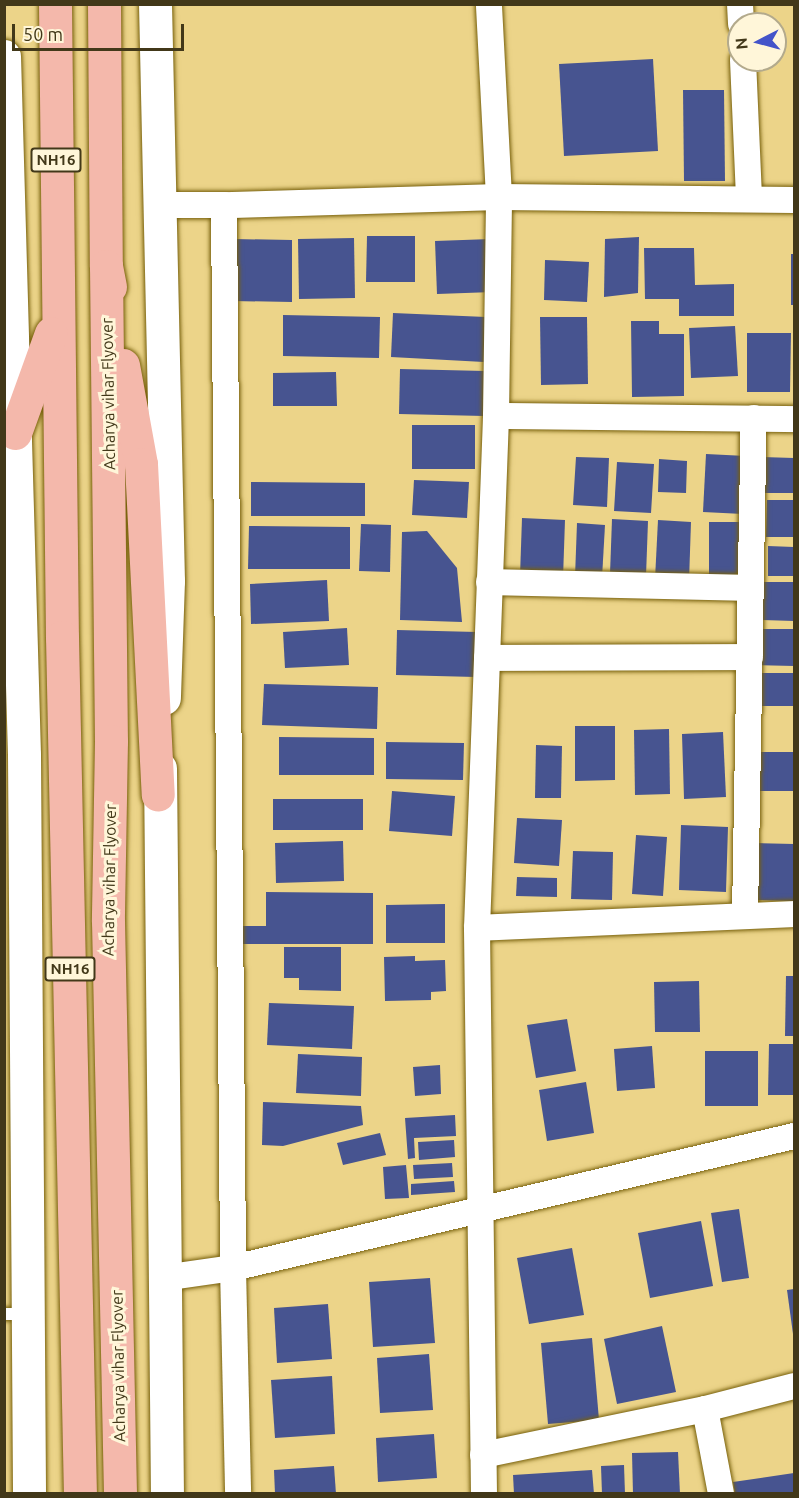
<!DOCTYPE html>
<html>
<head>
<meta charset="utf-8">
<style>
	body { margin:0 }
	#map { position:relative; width:799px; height:1498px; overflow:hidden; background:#ecd489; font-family:Ubuntu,sans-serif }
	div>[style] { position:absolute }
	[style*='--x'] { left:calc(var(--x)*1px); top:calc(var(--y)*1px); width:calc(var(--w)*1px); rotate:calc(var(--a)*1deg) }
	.building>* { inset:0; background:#475490 }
	.roads { filter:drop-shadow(0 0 2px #77600b) drop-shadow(0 0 2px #77600b) }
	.lane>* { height:12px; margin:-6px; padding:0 6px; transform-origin:6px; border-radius:6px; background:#fff }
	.street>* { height:26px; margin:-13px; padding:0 13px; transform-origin:13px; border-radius:13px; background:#fff }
	.secondary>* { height:33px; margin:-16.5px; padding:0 16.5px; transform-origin:16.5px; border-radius:16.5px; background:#fff }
	.highway>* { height:33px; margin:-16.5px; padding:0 16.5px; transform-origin:16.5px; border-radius:16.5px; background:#f4b8ab }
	span { translate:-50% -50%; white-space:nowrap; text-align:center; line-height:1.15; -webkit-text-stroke:6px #fff6d9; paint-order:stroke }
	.shield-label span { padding:2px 4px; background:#fff6d9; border:2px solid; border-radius:4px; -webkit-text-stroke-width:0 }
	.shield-label { font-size:15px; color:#423819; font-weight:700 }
	.street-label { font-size:16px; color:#423819 }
	.frame { position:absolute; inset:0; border:6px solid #423819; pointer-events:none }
	.north { position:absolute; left:727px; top:12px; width:60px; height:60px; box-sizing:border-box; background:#fff6d9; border:2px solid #b3aa8c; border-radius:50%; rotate:264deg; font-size:16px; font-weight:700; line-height:24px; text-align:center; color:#423819 }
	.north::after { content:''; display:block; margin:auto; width:21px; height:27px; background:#4454c9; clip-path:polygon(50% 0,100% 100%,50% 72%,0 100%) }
	.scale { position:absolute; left:12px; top:24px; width:172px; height:27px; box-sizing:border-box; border:3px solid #423819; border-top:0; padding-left:8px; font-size:18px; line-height:21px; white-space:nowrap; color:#423819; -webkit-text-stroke:4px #fff6d9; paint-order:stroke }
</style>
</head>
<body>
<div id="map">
	<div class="building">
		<div style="clip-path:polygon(653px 59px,658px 151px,564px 156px,559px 64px)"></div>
		<div style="clip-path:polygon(683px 90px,724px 90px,725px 181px,684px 181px)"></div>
		<div style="clip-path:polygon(367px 236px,415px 236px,415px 282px,366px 282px)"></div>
		<div style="clip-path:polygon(639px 237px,638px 293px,604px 297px,605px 239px)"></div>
		<div style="clip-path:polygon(354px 238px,355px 298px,299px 299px,298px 239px)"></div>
		<div style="clip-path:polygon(234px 239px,292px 240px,292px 302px,233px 301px)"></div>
		<div style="clip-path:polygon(491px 239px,493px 292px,437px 294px,435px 241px)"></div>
		<div style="clip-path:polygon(644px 248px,694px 248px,695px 285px,734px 284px,734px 316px,679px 316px,679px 299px,645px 299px)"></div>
		<div style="clip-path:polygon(791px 254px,794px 254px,794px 305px,791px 305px)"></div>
		<div style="clip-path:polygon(545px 260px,589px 262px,587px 302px,544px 300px)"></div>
		<div style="clip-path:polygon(393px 313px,486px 317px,484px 362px,391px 357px)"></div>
		<div style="clip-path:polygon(283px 315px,380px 317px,379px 358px,283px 356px)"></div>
		<div style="clip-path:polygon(540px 317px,587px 317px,588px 384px,541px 385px)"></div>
		<div style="clip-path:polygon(631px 321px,659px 321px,659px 334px,684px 334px,684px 396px,632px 397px)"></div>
		<div style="clip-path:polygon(735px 326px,738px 376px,691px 378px,689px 328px)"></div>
		<div style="clip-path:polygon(747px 333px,791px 333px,790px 392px,747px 392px)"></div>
		<div style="clip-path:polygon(400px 369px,485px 371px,484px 416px,399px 414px)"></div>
		<div style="clip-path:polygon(336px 372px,337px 406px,273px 406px,273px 373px)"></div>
		<div style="clip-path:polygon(412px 425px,475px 425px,475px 469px,412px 469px)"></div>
		<div style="clip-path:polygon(706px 454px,746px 456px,743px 514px,703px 512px)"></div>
		<div style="clip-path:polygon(576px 457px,609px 458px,607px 507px,573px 505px)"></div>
		<div style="clip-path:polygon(761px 457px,794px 458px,794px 493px,760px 493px)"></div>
		<div style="clip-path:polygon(659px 459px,687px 461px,686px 493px,658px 492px)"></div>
		<div style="clip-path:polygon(617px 462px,654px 464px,651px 513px,614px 511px)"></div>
		<div style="clip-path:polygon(414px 480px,469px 482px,467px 518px,412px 515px)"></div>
		<div style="clip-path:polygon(251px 482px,365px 483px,365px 516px,251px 516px)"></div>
		<div style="clip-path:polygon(767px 500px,794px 500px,794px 537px,766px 537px)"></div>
		<div style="clip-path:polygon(522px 518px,565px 520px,563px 578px,520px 576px)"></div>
		<div style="clip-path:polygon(612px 519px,648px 521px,646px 576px,610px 574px)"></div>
		<div style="clip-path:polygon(658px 520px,691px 522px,689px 581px,655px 579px)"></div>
		<div style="clip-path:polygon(709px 522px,744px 522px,744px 579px,709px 579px)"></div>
		<div style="clip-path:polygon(577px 523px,605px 525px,602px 578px,575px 577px)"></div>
		<div style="clip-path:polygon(361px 524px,391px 525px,390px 572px,359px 571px)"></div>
		<div style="clip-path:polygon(249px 526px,350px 527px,350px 569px,248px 569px)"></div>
		<div style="clip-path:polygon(427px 531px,457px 568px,462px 622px,400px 620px,402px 532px)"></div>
		<div style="clip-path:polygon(768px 546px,794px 547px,794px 576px,768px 576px)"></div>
		<div style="clip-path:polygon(327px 580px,329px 621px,251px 624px,250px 584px)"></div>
		<div style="clip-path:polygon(760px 582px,794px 582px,794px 621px,760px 620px)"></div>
		<div style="clip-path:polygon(347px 628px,349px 665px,285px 668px,283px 632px)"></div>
		<div style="clip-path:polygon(757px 629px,794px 629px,794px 666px,757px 665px)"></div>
		<div style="clip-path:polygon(397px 630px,477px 632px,476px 677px,396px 675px)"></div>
		<div style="clip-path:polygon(754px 673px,794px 673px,794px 706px,754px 706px)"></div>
		<div style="clip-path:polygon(264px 684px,378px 687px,377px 729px,262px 725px)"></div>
		<div style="clip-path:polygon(575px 726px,615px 726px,615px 780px,575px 781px)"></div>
		<div style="clip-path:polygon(669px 729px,670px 794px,635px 795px,634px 730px)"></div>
		<div style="clip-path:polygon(723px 732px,726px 797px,684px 799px,682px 734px)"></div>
		<div style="clip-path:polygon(279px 737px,374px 738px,374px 775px,279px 775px)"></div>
		<div style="clip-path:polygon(386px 742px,464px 743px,463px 780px,386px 779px)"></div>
		<div style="clip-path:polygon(536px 745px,562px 746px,561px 798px,535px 798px)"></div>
		<div style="clip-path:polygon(756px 752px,794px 752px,794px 791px,756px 791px)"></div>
		<div style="clip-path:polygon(392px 791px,455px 796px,452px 836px,389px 831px)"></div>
		<div style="clip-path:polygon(273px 799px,363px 799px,363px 830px,273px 830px)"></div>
		<div style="clip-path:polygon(517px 818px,562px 820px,559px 866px,514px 863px)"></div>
		<div style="clip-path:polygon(681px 825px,728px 827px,726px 892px,679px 890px)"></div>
		<div style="clip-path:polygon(636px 835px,667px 837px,663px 896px,632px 894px)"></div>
		<div style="clip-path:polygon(343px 841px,344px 881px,276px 883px,275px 843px)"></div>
		<div style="clip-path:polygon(754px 843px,794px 844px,794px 901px,753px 900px)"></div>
		<div style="clip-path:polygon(573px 851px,613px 852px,612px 900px,571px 899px)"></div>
		<div style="clip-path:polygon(517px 877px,557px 878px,557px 897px,516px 896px)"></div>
		<div style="clip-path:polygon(266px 892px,373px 893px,373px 944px,236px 944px,236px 926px,266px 926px)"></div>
		<div style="clip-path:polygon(445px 904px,445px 943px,386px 943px,386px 905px)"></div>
		<div style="clip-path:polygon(284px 947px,341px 947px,341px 991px,299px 990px,299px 978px,284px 978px)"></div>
		<div style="clip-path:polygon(415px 956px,415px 961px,445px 960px,446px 991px,431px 992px,431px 1000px,385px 1001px,384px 957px)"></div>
		<div style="clip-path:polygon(786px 976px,794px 976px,794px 1036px,785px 1036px)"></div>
		<div style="clip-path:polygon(699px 981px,700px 1032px,655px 1032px,654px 982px)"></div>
		<div style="clip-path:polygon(269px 1003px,354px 1006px,352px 1049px,267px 1045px)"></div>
		<div style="clip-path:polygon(567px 1019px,576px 1071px,536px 1078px,527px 1025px)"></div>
		<div style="clip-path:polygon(769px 1044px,794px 1044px,794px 1095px,768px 1095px)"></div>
		<div style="clip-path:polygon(652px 1046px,655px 1088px,617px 1091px,614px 1049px)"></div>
		<div style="clip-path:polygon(705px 1051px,758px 1051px,758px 1106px,705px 1106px)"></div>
		<div style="clip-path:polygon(298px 1054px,362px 1057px,361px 1096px,296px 1093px)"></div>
		<div style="clip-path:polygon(440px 1065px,441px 1094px,415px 1096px,413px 1067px)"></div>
		<div style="clip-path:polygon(586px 1082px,594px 1133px,547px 1141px,539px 1090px)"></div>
		<div style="clip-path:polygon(263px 1102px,361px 1106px,363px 1125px,283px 1146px,262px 1145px)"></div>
		<div style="clip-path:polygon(455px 1115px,456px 1136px,414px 1138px,415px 1158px,408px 1159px,405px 1118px)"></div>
		<div style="clip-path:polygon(380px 1133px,386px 1155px,343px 1165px,337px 1143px)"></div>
		<div style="clip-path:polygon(454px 1140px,455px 1157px,419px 1160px,418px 1142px)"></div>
		<div style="clip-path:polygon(452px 1163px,453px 1177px,414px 1179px,413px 1165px)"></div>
		<div style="clip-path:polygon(406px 1165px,409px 1198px,385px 1199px,383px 1167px)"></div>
		<div style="clip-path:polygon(454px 1181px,455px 1192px,411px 1195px,411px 1184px)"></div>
		<div style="clip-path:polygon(739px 1209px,749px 1278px,722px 1282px,711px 1213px)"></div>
		<div style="clip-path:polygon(701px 1221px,713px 1286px,650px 1298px,638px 1233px)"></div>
		<div style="clip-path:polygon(572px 1248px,584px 1315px,529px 1324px,517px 1258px)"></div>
		<div style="clip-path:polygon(430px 1278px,435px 1343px,373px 1347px,369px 1282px)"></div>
		<div style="clip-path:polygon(794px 1289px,794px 1334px,793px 1334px,787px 1290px)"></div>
		<div style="clip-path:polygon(328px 1304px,332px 1359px,277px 1363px,274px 1308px)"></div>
		<div style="clip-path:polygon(662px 1326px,676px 1392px,617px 1404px,604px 1339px)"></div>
		<div style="clip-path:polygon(592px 1338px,599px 1420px,548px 1424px,541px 1343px)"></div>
		<div style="clip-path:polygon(429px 1354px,433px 1410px,380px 1413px,377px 1358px)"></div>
		<div style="clip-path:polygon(332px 1376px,335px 1434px,275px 1438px,271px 1380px)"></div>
		<div style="clip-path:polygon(434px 1434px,437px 1478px,378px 1482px,376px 1438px)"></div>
		<div style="clip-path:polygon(678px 1452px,680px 1494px,633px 1494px,632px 1453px)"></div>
		<div style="clip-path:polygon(624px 1465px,625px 1494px,602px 1494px,601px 1466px)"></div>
		<div style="clip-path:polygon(334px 1466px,336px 1494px,275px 1494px,274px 1470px)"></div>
		<div style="clip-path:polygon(592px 1470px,594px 1494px,514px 1494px,513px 1475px)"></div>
		<div style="clip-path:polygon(794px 1473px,794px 1494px,735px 1494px,733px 1482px)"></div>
	</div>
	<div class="roads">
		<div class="lane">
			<div style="--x:4;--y:1314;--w:23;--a:0"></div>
		</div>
		<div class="street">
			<div style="--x:740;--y:4;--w:20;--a:87"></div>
			<div style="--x:743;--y:60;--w:139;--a:87.5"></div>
			<div style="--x:794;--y:200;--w:295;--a:-179.4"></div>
			<div style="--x:499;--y:197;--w:275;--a:178.3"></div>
			<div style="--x:224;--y:205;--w:1063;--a:89.51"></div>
			<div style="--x:233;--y:1268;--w:576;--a:-13.24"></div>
			<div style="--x:160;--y:205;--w:64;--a:0"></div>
			<div style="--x:496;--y:416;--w:298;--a:0.6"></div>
			<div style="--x:489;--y:582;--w:262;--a:1.3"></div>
			<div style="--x:487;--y:658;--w:263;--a:-0.2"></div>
			<div style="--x:745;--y:915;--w:497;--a:-89"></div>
			<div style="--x:477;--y:928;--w:317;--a:-2.5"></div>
			<div style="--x:163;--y:1278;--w:71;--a:-8.1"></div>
			<div style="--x:233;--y:1268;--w:226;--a:88.7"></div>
			<div style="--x:705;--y:1409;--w:86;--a:79.3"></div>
			<div style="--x:483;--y:1455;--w:227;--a:-11.7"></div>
			<div style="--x:705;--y:1409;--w:92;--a:-14.5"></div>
			<div style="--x:484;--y:1494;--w:566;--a:-90.71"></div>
			<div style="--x:477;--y:928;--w:512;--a:-87.87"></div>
			<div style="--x:496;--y:416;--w:219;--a:-89.2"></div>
			<div style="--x:499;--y:197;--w:193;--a:-93"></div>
		</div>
		<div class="secondary">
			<div style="--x:155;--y:4;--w:577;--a:88.71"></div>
			<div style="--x:168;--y:581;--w:117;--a:92"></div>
			<div style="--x:4;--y:56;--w:699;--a:88.36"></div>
			<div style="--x:24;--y:755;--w:739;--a:89.61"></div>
			<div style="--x:160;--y:768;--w:726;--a:89.45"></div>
		</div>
		<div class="highway">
			<div style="--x:55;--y:4;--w:633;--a:89.37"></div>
			<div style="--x:62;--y:637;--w:857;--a:88.8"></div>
			<div style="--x:104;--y:4;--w:262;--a:89.6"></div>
			<div style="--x:106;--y:266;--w:21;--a:79"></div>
			<div style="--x:106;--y:266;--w:475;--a:89.4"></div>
			<div style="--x:111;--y:741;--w:180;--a:91"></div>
			<div style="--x:108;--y:921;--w:573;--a:88.8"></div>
			<div style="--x:123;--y:365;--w:101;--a:79.7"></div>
			<div style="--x:141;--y:464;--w:331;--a:87.1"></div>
			<div style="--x:15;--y:433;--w:106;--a:-70.2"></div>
		</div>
	</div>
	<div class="shield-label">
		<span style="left:56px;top:160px">NH16</span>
		<span style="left:70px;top:969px">NH16</span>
	</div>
	<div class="street-label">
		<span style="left:108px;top:394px;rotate:-91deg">Acharya vihar Flyover</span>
		<span style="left:109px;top:880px;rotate:-89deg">Acharya vihar Flyover</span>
		<span style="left:118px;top:1366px;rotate:-91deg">Acharya vihar Flyover</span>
	</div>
	<div class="frame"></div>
	<div class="north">N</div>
	<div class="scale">50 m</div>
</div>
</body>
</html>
